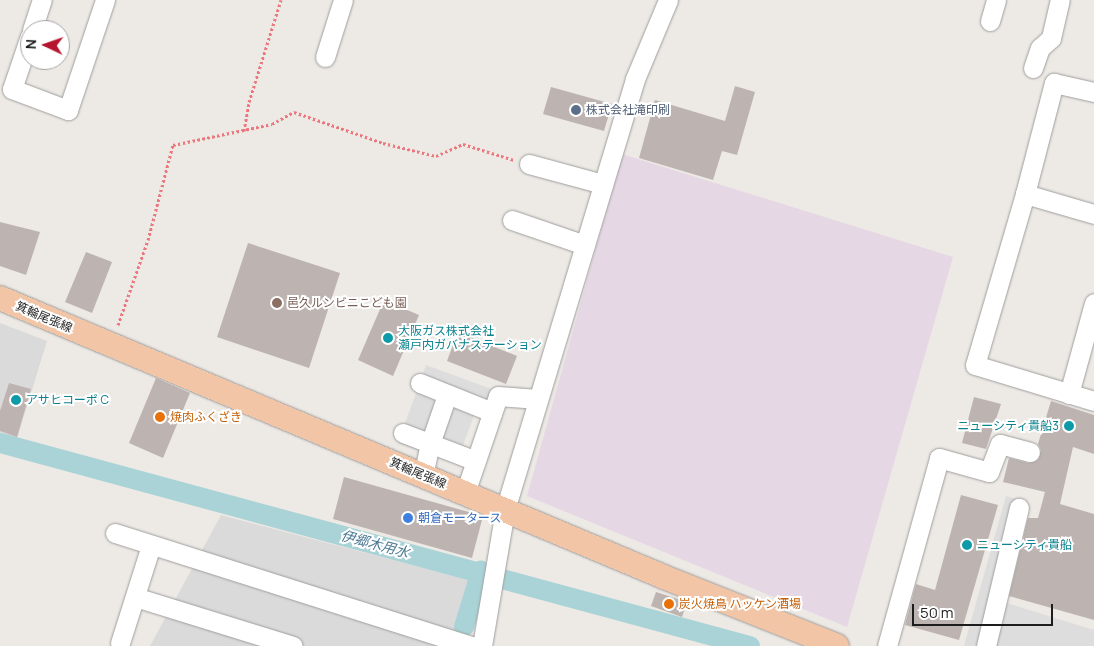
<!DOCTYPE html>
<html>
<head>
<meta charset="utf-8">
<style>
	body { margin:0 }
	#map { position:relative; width:1094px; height:646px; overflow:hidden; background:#ede9e4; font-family:Manrope,"Noto Sans JP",sans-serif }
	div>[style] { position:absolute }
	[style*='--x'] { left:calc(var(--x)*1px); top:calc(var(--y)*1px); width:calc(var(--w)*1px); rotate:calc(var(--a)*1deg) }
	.residential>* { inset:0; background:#dbdadb }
	.industrial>* { inset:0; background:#e6d7e5 }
	.parking>* { inset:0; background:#ddd }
	.canal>* { height:20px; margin:-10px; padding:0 10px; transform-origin:10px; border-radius:10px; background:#a9d3d6 }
	.building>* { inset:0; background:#bdb4b1 }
	.path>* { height:3px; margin-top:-1.5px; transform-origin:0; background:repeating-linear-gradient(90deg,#ea787e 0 2.5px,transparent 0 5px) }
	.roads { filter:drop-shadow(0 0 1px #9e9e9e) drop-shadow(0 0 1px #9e9e9e) }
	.minor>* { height:19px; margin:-9.5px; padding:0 9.5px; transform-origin:9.5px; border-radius:9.5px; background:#fff }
	.major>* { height:24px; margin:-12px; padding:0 12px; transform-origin:12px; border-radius:12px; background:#f1c5a5 }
	.dots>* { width:14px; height:14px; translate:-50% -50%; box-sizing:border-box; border:2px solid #fff; border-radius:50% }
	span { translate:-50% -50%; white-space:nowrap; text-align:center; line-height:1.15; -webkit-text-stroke:4px #fff; paint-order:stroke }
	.service-label { font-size:12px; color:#4e5e75 }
	.left { translate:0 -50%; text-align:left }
	.education-label { font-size:12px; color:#785e54 }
	.street-label { font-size:12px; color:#1d1d1d }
	.culture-label { font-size:12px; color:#0d838f }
	.right { translate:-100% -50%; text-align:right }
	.food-label { font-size:12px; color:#c56008 }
	.shop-label { font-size:12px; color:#366cbe }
	.water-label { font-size:14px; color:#4d7b94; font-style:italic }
	.north { position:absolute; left:20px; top:20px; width:50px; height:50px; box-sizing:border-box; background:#fff; border:1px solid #a5a5a5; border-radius:50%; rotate:273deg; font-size:14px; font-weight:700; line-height:20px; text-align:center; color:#1d1d1d }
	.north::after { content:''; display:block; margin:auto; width:18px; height:22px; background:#b5152d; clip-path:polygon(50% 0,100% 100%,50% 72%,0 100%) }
	.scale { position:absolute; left:912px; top:604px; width:141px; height:22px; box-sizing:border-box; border:2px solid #1d1d1d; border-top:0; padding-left:6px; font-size:15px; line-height:18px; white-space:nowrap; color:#1d1d1d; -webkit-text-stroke:4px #fff; paint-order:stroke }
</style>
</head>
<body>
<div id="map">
	<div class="residential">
		<div style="clip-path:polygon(0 323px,47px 341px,16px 442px,0 438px)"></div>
		<div style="clip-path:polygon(221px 515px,477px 582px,460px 646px,150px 646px)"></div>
	</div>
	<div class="industrial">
		<div style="clip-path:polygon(622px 154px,953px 257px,847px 627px,527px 496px)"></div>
	</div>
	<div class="parking">
		<div style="clip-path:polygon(426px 365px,494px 390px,488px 405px,479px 402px,456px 464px,398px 443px)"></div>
		<div style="clip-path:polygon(1006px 496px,1025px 502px,1000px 601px,1094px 630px,1094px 646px,964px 646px)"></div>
	</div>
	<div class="canal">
		<div style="--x:0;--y:443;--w:777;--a:15.15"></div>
		<div style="--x:464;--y:627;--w:59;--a:-73.1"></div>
	</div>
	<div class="building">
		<div style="clip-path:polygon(735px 86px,755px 92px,737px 155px,722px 151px,713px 180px,639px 158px,655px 100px,725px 121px)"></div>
		<div style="clip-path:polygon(551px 87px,612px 104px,604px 131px,543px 114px)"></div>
		<div style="clip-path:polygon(0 222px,40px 232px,26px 275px,0 266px)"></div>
		<div style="clip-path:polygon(248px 243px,340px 273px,309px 368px,217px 337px)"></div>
		<div style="clip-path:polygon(86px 252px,112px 262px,92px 313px,65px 302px)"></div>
		<div style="clip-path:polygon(384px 300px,419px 315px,393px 376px,358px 360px)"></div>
		<div style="clip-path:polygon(458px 332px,517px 356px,506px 384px,447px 361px)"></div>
		<div style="clip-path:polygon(156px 378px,190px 393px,163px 458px,129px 443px)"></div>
		<div style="clip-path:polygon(9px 383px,31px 389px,17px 437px,0 431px,0 411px)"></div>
		<div style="clip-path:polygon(974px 397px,1001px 404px,986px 449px,962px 443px)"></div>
		<div style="clip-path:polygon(1051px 401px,1094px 415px,1094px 454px,1073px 447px,1060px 504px,1094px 514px,1094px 620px,1009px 596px,1028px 518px,1038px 518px,1045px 492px,1003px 482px,1009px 458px,1028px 463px,1038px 460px,1041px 450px,1038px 444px)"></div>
		<div style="clip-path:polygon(344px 477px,483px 516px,472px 558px,333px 519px)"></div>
		<div style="clip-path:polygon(961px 495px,998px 505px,959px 640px,905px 625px,916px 584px,935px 590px)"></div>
		<div style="clip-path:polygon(656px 592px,687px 602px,682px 617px,651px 606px)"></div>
	</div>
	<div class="path">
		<div style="--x:244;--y:131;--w:29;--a:-80"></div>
		<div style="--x:249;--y:102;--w:107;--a:-72.6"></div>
		<div style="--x:118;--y:325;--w:90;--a:-70.6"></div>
		<div style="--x:148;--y:240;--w:98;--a:-75.3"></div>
		<div style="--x:173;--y:145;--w:101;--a:-12"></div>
		<div style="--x:272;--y:124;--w:25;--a:-29"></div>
		<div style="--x:294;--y:112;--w:94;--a:19.2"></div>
		<div style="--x:383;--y:143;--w:55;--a:13.8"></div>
		<div style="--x:436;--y:156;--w:30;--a:-24"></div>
		<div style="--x:463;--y:144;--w:53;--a:17.4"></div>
	</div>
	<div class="roads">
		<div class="minor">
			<div style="--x:990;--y:21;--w:22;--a:-74"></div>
			<div style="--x:32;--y:30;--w:32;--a:-72"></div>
			<div style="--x:30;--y:36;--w:56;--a:108.8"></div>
			<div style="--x:12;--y:89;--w:60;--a:20.6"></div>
			<div style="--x:68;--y:110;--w:116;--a:-71.4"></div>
			<div style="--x:325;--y:57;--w:60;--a:-72.5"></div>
			<div style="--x:1033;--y:68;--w:21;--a:-71"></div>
			<div style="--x:1040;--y:48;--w:15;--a:-42"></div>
			<div style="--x:1051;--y:38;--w:39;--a:-77"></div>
			<div style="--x:529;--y:164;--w:77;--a:15.1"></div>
			<div style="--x:1025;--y:194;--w:115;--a:-75.4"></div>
			<div style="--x:1054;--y:83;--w:41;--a:12.7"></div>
			<div style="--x:1094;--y:214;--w:72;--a:-163.8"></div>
			<div style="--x:1025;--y:194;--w:178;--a:106.3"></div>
			<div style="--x:975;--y:365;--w:124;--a:16.8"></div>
			<div style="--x:512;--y:220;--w:77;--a:18.9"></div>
			<div style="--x:420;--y:383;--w:78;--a:21.9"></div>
			<div style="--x:1069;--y:394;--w:94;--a:-74.6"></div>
			<div style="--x:403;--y:433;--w:78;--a:21"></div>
			<div style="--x:423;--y:476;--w:33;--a:-78"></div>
			<div style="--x:430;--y:444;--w:52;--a:-70.9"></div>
			<div style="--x:465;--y:493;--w:102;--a:-71.2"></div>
			<div style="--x:498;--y:396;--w:40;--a:4.3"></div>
			<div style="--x:115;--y:533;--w:374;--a:17.6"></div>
			<div style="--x:135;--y:597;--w:165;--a:17.2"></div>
			<div style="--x:120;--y:643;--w:103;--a:-72.4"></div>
			<div style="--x:482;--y:646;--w:138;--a:-80.4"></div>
			<div style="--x:505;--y:510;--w:450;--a:-73.2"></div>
			<div style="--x:635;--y:79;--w:86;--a:-67.3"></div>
			<div style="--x:887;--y:646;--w:195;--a:-74.5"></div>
			<div style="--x:939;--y:458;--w:52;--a:15.6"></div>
			<div style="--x:989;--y:472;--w:30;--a:-69"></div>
			<div style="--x:1000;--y:444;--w:31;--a:15"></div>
			<div style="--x:986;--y:646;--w:142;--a:-76.6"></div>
		</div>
		<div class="major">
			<div style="--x:0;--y:298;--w:720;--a:22.79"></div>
			<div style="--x:664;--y:577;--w:186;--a:21.7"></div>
		</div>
	</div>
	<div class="dots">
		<div style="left:576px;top:110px;background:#5c6f8a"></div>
		<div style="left:277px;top:303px;background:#8d6e63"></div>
		<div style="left:388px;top:338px;background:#0f9aa8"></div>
		<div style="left:16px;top:400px;background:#0f9aa8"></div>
		<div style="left:160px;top:417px;background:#e8710a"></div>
		<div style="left:1069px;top:426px;background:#0f9aa8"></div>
		<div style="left:408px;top:518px;background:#3f7fe0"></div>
		<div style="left:967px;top:545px;background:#0f9aa8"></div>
		<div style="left:669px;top:604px;background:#e8710a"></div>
	</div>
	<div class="service-label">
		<span class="left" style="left:586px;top:110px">株式会社滝印刷</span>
	</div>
	<div class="education-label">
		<span class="left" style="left:287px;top:303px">邑久ルンビニこども園</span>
	</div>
	<div class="street-label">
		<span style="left:44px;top:317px;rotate:23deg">箕輪尾張線</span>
		<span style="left:418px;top:473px;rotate:23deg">箕輪尾張線</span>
	</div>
	<div class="culture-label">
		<span class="left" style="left:398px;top:338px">大阪ガス株式会社<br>瀬戸内ガバナステーション</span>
		<span class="left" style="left:26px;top:400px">アサヒコーポ C</span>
		<span class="right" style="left:1059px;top:426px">ニューシティ貴船3</span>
		<span class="left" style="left:977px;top:545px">ニューシティ貴船</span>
	</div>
	<div class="food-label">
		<span class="left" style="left:170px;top:417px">焼肉ふくざき</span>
		<span class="left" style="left:679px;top:604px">炭火焼鳥 ハッケン酒場</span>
	</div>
	<div class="shop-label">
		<span class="left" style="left:418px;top:518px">朝倉モータース</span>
	</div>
	<div class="water-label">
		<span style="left:375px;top:544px;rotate:15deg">伊郷木用水</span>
	</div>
	<div class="north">N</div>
	<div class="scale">50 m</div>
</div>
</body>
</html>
